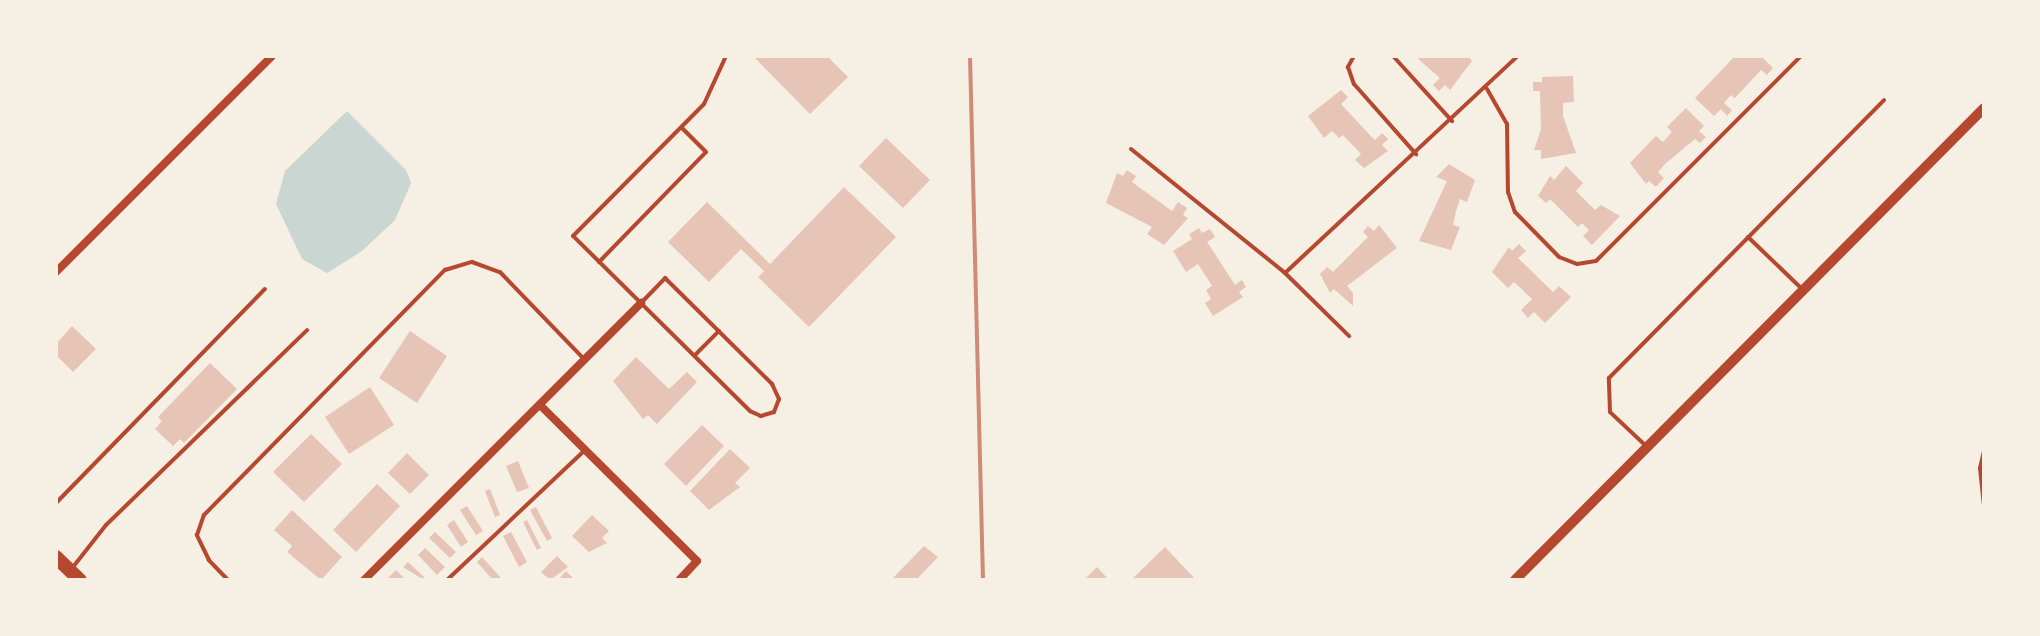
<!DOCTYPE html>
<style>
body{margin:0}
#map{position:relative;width:2040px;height:636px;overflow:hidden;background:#f6efe4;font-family:"Asap Condensed",sans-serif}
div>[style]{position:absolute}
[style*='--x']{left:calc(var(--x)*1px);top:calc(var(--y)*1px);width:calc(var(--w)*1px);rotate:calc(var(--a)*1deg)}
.water>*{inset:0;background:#c9d6d2}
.building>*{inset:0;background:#e6c5b7}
.service>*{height:4px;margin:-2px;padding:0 2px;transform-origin:2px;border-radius:2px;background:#b5482f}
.minor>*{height:8px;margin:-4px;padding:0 4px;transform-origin:4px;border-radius:4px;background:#b5482f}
.tertiary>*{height:10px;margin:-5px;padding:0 5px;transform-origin:5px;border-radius:5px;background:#b5482f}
.trunk>*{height:14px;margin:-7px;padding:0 7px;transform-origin:7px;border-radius:7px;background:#b5482f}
.rail>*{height:4px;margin:-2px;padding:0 2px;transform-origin:2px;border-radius:2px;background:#cf8b77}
span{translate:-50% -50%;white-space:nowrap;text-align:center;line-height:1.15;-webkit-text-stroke:6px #f6efe4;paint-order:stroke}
.frame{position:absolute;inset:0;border:58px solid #f6efe4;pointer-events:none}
</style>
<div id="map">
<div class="water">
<div style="clip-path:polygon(347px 111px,406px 170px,411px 183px,395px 220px,362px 251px,327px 273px,302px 259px,276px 204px,285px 171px)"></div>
</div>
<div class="building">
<div style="clip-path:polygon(753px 56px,827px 56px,848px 77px,810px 114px)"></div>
<div style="clip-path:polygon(1415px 56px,1468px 56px,1472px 61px,1450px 90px,1445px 85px,1439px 91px,1433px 85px,1440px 78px)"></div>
<div style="clip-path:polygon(1735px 56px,1761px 56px,1773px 68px,1767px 75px,1761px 70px,1735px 98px,1731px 95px,1724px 103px,1732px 110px,1727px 116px,1721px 109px,1714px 116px,1695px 98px)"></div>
<div style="clip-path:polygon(1573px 76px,1574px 102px,1563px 103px,1563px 116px,1576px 153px,1541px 159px,1541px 150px,1534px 150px,1541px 129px,1540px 91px,1533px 91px,1533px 82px,1542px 82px,1542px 77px)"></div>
<div style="clip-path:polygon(1341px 90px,1348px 97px,1341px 104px,1368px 133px,1375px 140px,1382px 133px,1388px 139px,1382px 145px,1388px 151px,1364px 168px,1355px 160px,1361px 154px,1343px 135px,1339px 138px,1332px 131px,1324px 138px,1308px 116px)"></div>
<div style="clip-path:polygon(1686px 108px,1704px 126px,1699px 131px,1706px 137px,1700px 143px,1695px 139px,1666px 163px,1658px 172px,1664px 178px,1656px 187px,1649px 181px,1646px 184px,1630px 163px,1656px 136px,1663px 142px,1672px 132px,1667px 127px)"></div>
<div style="clip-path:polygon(886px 138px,930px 180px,903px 208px,859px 166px)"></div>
<div style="clip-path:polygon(1449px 164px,1475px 180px,1467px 202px,1460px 199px,1456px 211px,1453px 225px,1460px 227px,1451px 250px,1419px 241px,1447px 181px,1436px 177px)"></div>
<div style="clip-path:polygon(1566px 166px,1583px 183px,1576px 191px,1595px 210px,1601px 205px,1620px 216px,1592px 245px,1583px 236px,1589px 230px,1582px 223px,1578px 227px,1550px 199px,1546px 203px,1538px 196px,1550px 176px,1554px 180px)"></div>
<div style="clip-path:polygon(1127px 170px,1136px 176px,1132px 182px,1172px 211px,1178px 202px,1187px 208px,1183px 215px,1188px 218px,1164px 245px,1147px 234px,1152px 227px,1106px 203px,1117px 173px,1123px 176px)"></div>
<div style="clip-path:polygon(844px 187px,896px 237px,809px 327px,758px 277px,764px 271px,741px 249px,709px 282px,668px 242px,707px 202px,770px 264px)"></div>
<div style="clip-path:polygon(1379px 225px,1397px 248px,1347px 286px,1353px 293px,1353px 306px,1334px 289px,1330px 293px,1320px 274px,1327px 267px,1333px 272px,1368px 237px,1363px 232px,1368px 226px,1374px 231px)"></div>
<div style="clip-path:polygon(1199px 228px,1202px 233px,1210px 229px,1215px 237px,1207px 242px,1215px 254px,1235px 285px,1242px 280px,1246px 287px,1239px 292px,1243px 297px,1213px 316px,1205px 303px,1211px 299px,1206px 290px,1212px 286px,1198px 264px,1186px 272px,1173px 251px,1192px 239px,1189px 234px)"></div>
<div style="clip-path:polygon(1519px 244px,1526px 251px,1518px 258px,1553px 292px,1559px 286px,1571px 297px,1545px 323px,1534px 312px,1528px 318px,1521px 310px,1532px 299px,1514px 282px,1508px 288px,1492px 272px,1509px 247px,1512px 251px)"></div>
<div style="clip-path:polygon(72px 326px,96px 349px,73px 372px,56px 355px,56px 344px)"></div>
<div style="clip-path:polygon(410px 331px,447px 356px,417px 403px,379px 378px)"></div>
<div style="clip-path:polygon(636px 357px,669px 389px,687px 372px,697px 382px,657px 424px,648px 415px,643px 419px,613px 381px)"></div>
<div style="clip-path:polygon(210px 363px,237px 389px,184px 443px,180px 439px,173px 446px,155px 429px,162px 421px,158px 417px)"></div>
<div style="clip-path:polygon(370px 387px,394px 425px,349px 454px,325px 417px)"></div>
<div style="clip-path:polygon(702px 425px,724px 446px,686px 486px,664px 464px)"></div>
<div style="clip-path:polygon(311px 434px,342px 464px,304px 502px,273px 472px)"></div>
<div style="clip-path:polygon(730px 449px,750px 468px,735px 483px,740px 487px,709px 510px,690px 491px)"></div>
<div style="clip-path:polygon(407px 453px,429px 475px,410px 494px,388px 473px)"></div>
<div style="clip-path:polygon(518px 461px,529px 488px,517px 492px,506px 466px)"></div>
<div style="clip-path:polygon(377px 484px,400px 506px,356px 552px,333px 530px)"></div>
<div style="clip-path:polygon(490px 489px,500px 515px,495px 517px,485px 491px)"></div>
<div style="clip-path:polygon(467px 506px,483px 531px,476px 535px,460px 510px)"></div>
<div style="clip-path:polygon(536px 507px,552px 538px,547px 541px,530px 510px)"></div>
<div style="clip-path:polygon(292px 510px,342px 557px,321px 580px,287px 552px,292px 546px,274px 530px)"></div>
<div style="clip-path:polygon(592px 515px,609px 531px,602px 538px,607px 543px,589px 552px,572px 536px)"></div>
<div style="clip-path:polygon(454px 520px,468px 542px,461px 547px,447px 525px)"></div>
<div style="clip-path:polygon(527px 520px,541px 548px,537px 550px,523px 522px)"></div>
<div style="clip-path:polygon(435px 532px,456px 552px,450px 558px,429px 538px)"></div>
<div style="clip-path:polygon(511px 532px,527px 562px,519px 567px,503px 536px)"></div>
<div style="clip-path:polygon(924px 546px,938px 557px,916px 580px,891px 580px)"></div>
<div style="clip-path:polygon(1165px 547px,1196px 580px,1131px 580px)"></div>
<div style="clip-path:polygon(425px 548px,445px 567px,437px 575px,418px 555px)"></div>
<div style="clip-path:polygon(557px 556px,568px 567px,550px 580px,541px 572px)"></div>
<div style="clip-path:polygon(482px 557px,503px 580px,493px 580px,477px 562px)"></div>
<div style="clip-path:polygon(408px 562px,425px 578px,424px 580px,403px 567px)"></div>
<div style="clip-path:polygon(1097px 567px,1109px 580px,1084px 580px)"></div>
<div style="clip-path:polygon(396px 570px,406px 580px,386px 580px)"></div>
<div style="clip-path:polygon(566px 571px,575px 580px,559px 579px)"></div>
</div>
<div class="service">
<div style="--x:1354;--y:56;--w:13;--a:119"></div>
<div style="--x:1348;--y:67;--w:18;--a:71"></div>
<div style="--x:1354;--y:84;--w:94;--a:48.5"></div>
<div style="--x:1393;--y:56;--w:88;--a:47.8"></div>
<div style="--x:1487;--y:89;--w:40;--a:60.3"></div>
<div style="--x:1507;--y:124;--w:68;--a:89.2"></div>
<div style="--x:1508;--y:192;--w:21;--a:71"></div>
<div style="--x:1515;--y:212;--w:63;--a:45.6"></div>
<div style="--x:1559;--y:257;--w:19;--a:21"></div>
<div style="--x:1577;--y:264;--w:19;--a:-9"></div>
<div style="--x:1596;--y:261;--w:290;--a:-45"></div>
<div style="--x:1131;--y:149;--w:198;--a:38.8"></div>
<div style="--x:1285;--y:273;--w:90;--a:44.5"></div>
<div style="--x:1748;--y:237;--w:74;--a:43.9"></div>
<div style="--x:599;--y:262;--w:153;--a:-45.8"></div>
<div style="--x:706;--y:152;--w:35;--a:-135"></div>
<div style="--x:1285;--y:273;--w:318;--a:-43"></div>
<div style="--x:641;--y:303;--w:35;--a:-46"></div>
<div style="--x:665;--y:278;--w:151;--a:44.7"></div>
<div style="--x:772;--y:384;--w:17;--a:65"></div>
<div style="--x:779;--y:399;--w:14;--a:111"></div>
<div style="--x:774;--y:412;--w:14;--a:163"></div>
<div style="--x:761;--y:416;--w:12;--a:-156"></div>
<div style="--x:750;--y:411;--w:249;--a:-135.3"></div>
<div style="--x:573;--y:236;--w:186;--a:-45.2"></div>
<div style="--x:704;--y:104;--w:53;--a:-65.4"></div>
<div style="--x:695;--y:355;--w:34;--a:-45"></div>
<div style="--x:1645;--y:445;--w:48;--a:-136.7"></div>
<div style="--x:1610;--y:412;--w:34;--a:-92"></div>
<div style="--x:1609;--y:378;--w:391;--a:-45.3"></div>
<div style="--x:1984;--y:451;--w:17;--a:103"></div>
<div style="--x:1980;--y:468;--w:37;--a:84"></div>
<div style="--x:56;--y:503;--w:299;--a:-45.7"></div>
<div style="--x:73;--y:567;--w:53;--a:-51.8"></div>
<div style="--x:106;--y:525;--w:280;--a:-44.1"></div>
<div style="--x:228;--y:580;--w:28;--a:-134"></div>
<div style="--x:209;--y:560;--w:28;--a:-116"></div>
<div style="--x:197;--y:535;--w:21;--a:-71"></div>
<div style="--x:204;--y:515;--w:344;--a:-45.5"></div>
<div style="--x:445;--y:270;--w:28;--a:-17"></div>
<div style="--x:472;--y:262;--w:30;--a:20"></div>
<div style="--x:500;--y:272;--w:120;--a:46"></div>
<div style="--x:447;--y:580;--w:190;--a:-43.3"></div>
</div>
<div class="minor">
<div style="--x:56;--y:272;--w:305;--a:-45"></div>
<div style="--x:540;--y:405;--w:221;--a:44.8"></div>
<div style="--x:697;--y:561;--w:26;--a:133"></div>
<div style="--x:364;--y:580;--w:392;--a:-45"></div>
</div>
<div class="tertiary">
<div style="--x:1515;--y:580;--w:665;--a:-45.18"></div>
</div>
<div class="trunk">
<div style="--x:56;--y:557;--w:33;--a:44"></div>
</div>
<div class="rail">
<div style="--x:970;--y:56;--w:524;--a:88.58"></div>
</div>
<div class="frame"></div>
</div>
